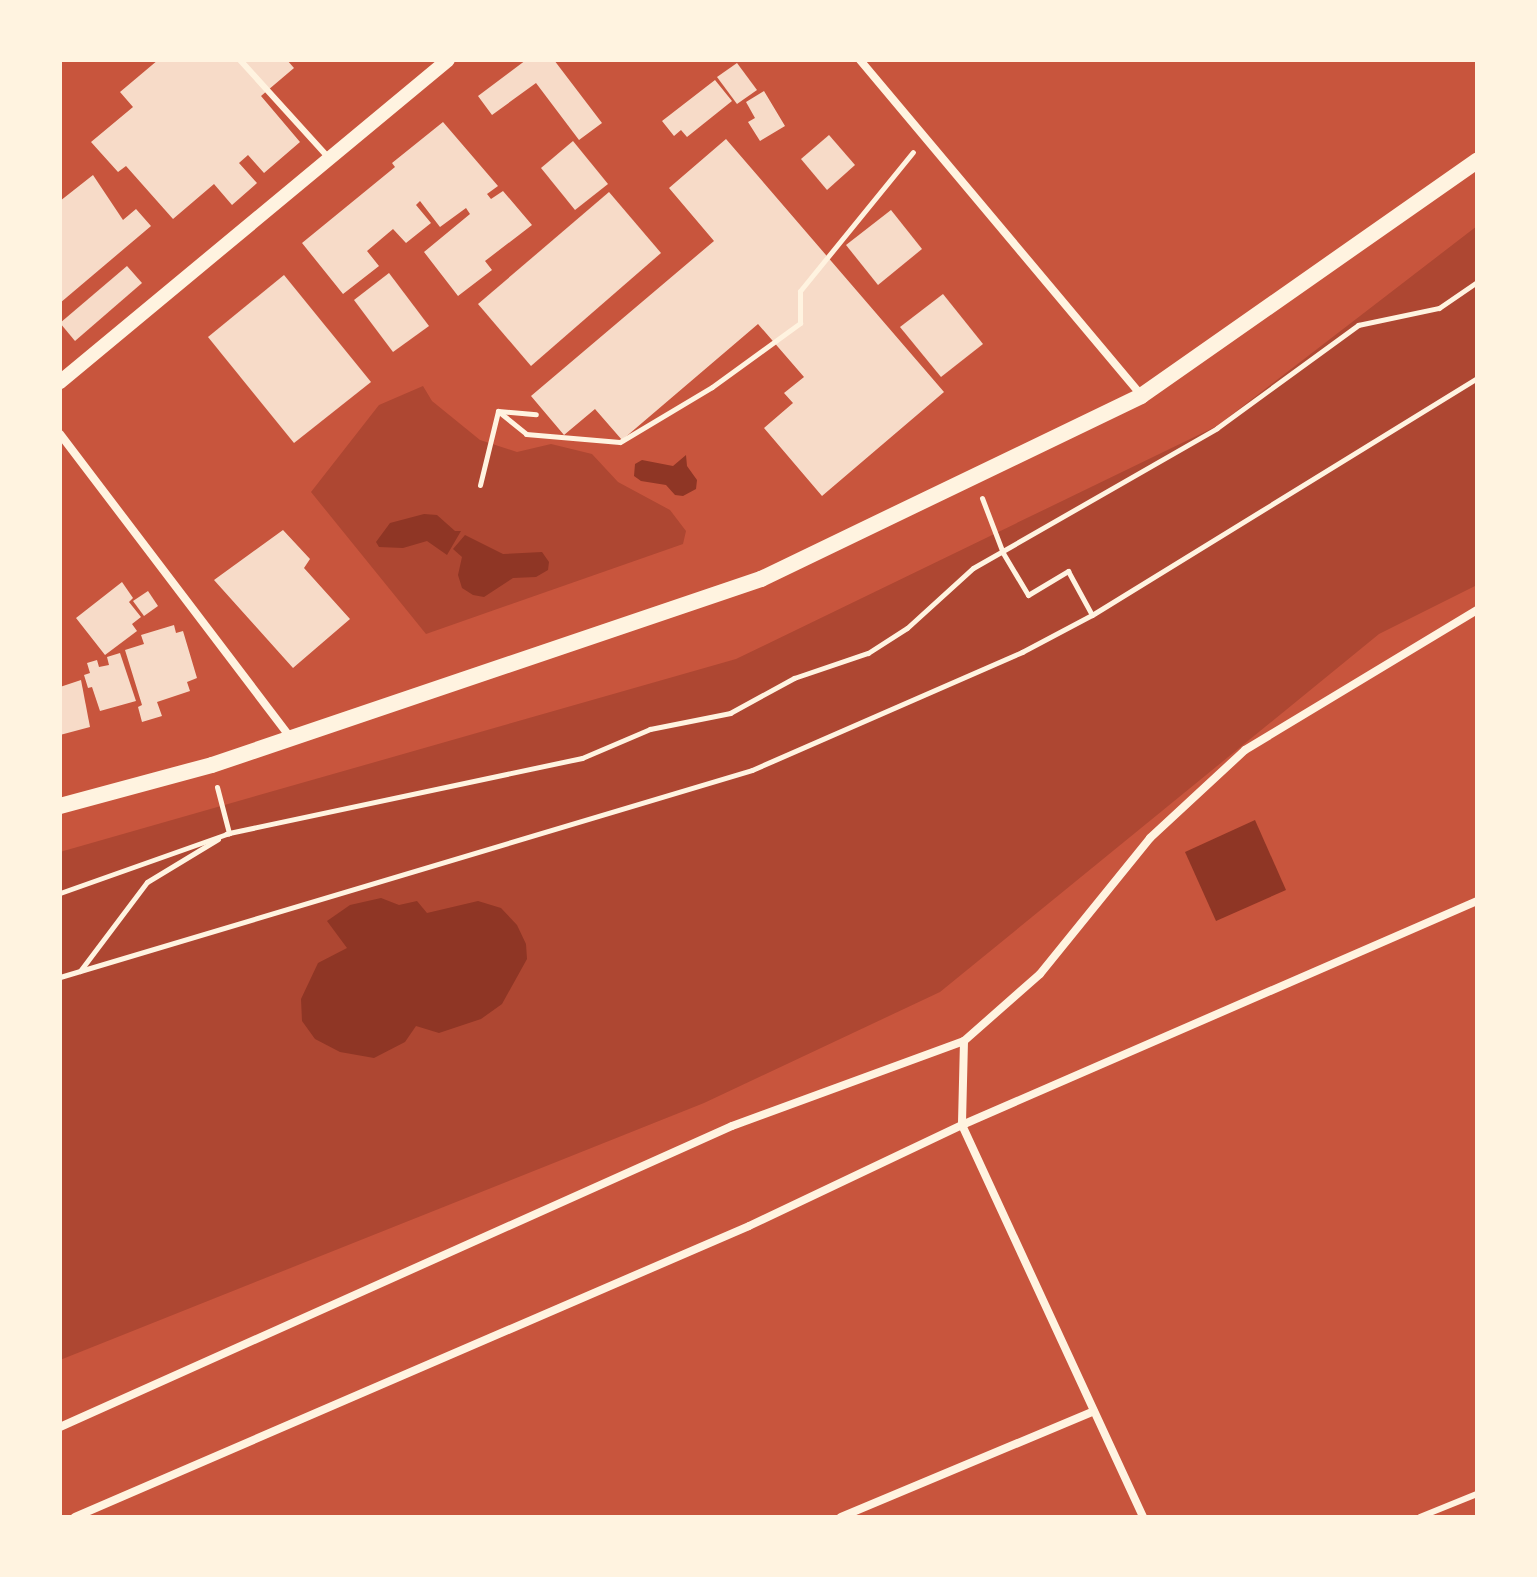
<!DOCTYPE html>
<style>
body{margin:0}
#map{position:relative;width:1537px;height:1577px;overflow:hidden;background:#c8553d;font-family:"Sofia Sans Condensed",sans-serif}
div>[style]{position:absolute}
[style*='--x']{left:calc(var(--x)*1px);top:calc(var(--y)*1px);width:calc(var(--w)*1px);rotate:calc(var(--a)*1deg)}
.green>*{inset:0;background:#ae4732}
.water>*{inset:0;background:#8f3625}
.building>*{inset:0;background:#f7dbc8}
.path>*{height:5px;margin:-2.5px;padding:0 2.5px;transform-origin:2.5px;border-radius:2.5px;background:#fff3e0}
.service>*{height:6px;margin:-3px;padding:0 3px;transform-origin:3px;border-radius:3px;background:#fff3e0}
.minor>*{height:8px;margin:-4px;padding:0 4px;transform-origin:4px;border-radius:4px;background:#fff3e0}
.tertiary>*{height:14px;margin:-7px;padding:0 7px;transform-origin:7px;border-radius:7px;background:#fff3e0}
.secondary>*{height:16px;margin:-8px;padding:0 8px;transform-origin:8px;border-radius:8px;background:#fff3e0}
span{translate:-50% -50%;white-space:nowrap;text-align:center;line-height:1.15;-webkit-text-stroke:6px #fff3e0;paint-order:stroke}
.frame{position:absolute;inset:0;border:62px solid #fff3e0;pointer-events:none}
</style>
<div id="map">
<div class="green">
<div style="clip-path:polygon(1477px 226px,1477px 585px,1379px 634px,940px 992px,704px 1103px,60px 1360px,60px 852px,736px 659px,1217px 426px)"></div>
<div style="clip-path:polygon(423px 386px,432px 401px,480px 440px,517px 452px,551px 444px,592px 454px,618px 482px,670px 510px,686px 531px,683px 544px,426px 634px,311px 492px,379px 405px)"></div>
</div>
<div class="water">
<div style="clip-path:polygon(686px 455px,687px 466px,697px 480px,696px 489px,683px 496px,675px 495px,666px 485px,641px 481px,634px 476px,635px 464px,642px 460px,673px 466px)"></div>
<div style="clip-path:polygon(424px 514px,437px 515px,455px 531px,461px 531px,447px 555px,427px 541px,403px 548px,379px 547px,376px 542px,390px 523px)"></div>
<div style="clip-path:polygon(465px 535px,503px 554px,542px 552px,549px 562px,548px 570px,536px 577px,513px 578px,484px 597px,473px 595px,462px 588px,458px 575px,462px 557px,453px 549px)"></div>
<div style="clip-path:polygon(1255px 820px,1286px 890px,1216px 921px,1185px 852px)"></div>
<div style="clip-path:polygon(381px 898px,399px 905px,417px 901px,427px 913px,478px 901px,501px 908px,517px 925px,526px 944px,527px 959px,502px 1004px,481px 1019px,439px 1033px,416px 1026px,405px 1042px,374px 1058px,340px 1052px,315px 1039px,302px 1021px,301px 999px,318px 963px,347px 948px,327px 921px,350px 905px)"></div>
</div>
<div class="building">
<div style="clip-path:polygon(158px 60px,287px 60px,294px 68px,261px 96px,300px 142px,264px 173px,248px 155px,239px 163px,257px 183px,232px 205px,214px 184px,173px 219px,126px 166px,118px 172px,91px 142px,133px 107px,120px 92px)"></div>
<div style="clip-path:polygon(526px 60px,554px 60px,602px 123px,579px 140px,536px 83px,492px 115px,478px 96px)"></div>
<div style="clip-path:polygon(737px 63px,757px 90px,737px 104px,717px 77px)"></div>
<div style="clip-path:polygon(715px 80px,732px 101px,687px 137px,681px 130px,674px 136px,662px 121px)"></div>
<div style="clip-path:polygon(764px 91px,785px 126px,760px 141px,748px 122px,755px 118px,746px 102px)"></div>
<div style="clip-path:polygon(443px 122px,498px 186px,487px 194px,491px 199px,503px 191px,532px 225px,485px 261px,492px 270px,458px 296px,424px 252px,470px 214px,466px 208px,440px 227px,420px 201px,416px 205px,431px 223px,406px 243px,393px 229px,367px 251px,379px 266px,343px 294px,302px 243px,395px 167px,392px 163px)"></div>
<div style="clip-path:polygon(829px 135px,855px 165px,827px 190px,801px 159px)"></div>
<div style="clip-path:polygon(726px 139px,944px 392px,822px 496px,764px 428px,793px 403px,784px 393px,804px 377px,758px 324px,622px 440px,595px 409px,564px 435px,531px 396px,714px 241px,669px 188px)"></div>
<div style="clip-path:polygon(573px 141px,608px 184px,575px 210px,541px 168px)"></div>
<div style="clip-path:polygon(93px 175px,123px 220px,136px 209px,151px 226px,60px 303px,60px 201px)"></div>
<div style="clip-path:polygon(609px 192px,661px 253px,531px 366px,478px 304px)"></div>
<div style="clip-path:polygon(891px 210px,922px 249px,878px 285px,846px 245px)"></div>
<div style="clip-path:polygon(127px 266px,142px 283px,75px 341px,60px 323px)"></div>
<div style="clip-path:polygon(389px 273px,429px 326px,393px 352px,354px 300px)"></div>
<div style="clip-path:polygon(284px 275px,371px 382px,294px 443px,208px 337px)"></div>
<div style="clip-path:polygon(943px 294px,983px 344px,941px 377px,900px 327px)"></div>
<div style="clip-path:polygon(283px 530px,310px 559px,304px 568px,350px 619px,293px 668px,214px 580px)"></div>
<div style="clip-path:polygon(122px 582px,133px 598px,129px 602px,141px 617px,132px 624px,137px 631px,105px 655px,76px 618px)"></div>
<div style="clip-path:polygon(148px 591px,158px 606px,144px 616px,133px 601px)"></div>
<div style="clip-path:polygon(174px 625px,176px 633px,183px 631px,197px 678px,187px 682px,190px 691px,157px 702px,162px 716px,142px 722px,138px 707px,142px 705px,125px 650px,144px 644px,141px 635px)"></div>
<div style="clip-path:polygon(120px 653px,136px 701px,100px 711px,92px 687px,88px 688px,84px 675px,90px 673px,87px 663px,97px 660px,99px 667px,109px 665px,107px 657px)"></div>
<div style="clip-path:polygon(81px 680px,90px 727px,60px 735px,60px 687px)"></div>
</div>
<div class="path">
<div style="--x:498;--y:411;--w:36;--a:39"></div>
<div style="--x:526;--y:434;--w:94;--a:4.9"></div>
<div style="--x:620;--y:442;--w:107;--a:-30.9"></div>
<div style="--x:712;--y:387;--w:109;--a:-36"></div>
<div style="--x:800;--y:323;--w:32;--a:-90"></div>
<div style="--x:800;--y:291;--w:179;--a:-50.9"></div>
<div style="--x:480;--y:485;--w:76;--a:-76.3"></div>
<div style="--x:498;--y:411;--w:38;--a:5"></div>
<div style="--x:982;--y:498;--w:59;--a:69.1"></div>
<div style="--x:1003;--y:553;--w:49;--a:59.2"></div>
<div style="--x:1028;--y:595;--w:47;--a:-31"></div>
<div style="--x:1068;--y:571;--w:50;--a:61.4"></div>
<div style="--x:217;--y:787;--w:48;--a:75.4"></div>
<div style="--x:229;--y:833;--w:3;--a:162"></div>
<div style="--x:60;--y:893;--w:179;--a:-19.5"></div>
<div style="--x:229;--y:833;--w:361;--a:-12"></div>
<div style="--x:582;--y:758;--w:74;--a:-23.1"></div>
<div style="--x:650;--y:729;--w:82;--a:-11.3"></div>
<div style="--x:730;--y:713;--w:73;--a:-28.7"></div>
<div style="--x:794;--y:678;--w:78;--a:-18.7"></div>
<div style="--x:868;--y:653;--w:46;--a:-32.7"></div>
<div style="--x:907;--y:628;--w:89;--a:-42.3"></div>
<div style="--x:973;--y:568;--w:281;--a:-29.8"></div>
<div style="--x:1217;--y:428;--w:175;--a:-36.1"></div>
<div style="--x:1358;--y:325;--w:83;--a:-11.9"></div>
<div style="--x:1439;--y:308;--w:46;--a:-34.4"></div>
<div style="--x:80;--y:971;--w:111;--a:-53"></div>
<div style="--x:147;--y:882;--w:83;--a:-31.2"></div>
<div style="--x:60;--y:977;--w:722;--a:-16.65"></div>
<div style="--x:752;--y:770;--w:295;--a:-23.6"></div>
<div style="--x:1022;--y:652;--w:79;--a:-27.9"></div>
<div style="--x:1092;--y:615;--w:452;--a:-31.6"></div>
</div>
<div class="service">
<div style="--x:240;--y:60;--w:132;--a:47.8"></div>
<div style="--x:1420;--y:1517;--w:61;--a:-22"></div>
</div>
<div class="minor">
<div style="--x:860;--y:60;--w:437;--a:50"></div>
<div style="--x:60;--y:434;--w:380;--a:52.8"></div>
<div style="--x:964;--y:1041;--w:84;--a:91.4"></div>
<div style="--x:962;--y:1125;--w:432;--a:65.2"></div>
<div style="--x:60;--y:1427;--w:736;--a:-24.13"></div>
<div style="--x:732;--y:1126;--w:247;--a:-20.1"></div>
<div style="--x:964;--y:1041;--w:101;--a:-41.4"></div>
<div style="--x:1040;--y:974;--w:175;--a:-51"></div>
<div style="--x:1150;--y:838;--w:129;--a:-42.8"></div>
<div style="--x:1245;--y:750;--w:271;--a:-31.1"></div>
<div style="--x:75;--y:1517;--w:734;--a:-23.35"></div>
<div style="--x:749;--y:1226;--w:236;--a:-25.4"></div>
<div style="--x:962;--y:1125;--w:562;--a:-23.51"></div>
<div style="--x:841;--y:1517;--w:274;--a:-22.7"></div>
</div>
<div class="tertiary">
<div style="--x:60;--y:382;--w:504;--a:-39.69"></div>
</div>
<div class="secondary">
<div style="--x:60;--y:806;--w:157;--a:-15.1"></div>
<div style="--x:212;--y:765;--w:580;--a:-18.72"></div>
<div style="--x:761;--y:579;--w:422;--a:-25.7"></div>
<div style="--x:1141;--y:396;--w:410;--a:-35"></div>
</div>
<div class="frame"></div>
</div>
